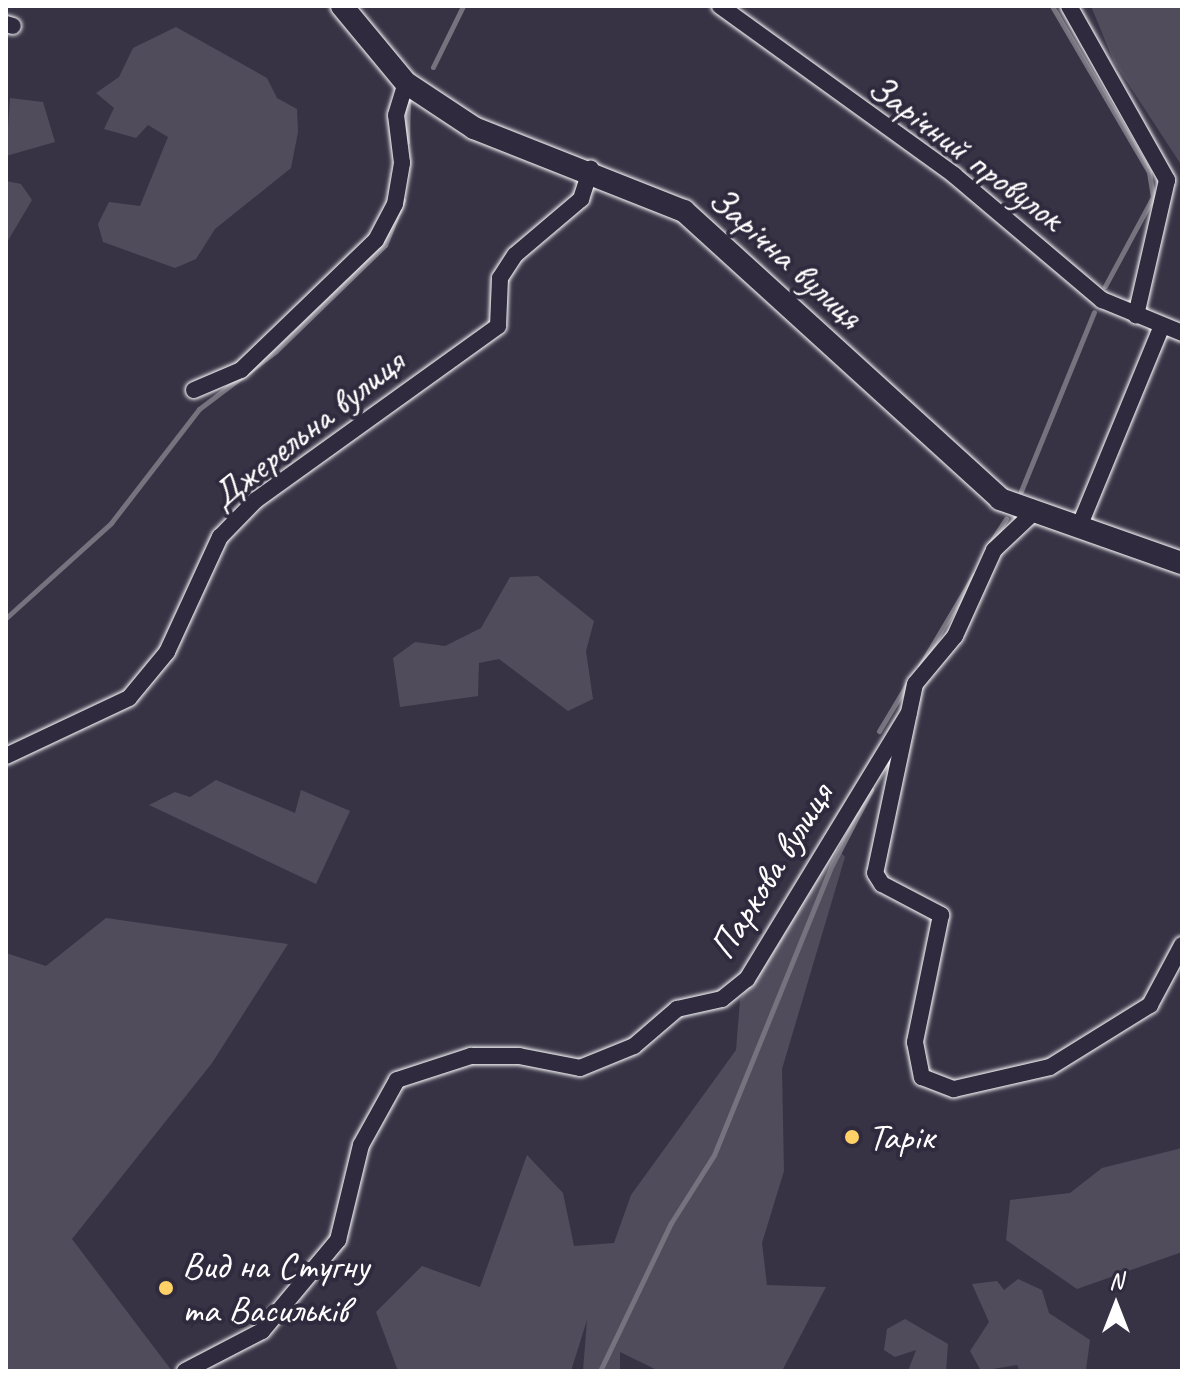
<!DOCTYPE html>
<meta charset="utf-8">
<style>
body{margin:0}
#map{position:relative;width:1188px;height:1377px;overflow:hidden;background:#373345;font-family:Caveat,sans-serif}
div>[style]{position:absolute}
[style*='--x']{left:calc(var(--x)*1px);top:calc(var(--y)*1px);width:calc(var(--w)*1px);rotate:calc(var(--a)*1deg)}
.green>*{inset:0;background:#514c5c}
.stream>*{height:5px;margin:-2.5px;padding:0 2.5px;transform-origin:2.5px;border-radius:2.5px;background:#76737f}
.roads{filter:drop-shadow(0 0 2px #fff) drop-shadow(0 0 2px #fff)}
.street>*{height:16px;margin:-8px;padding:0 8px;transform-origin:8px;border-radius:8px;background:#2f2a3d}
.secondary>*{height:22px;margin:-11px;padding:0 11px;transform-origin:11px;border-radius:11px;background:#2f2a3d}
.dots>*{width:22px;height:22px;translate:-50% -50%;box-sizing:border-box;border:4px solid #2f2a3d;border-radius:50%}
span{translate:-50% -50%;white-space:nowrap;text-align:center;line-height:1.15;-webkit-text-stroke:8px #2f2a3d;paint-order:stroke}
.street-label{font-size:38px;color:#fff}
.poi-label{font-size:38px;color:#fff}
.left{translate:0 -50%;text-align:left}
.frame{position:absolute;inset:0;border:8px solid #fff;pointer-events:none}
.north{position:absolute;left:1076px;top:1265px;width:80px;height:80px;-webkit-text-stroke:6px #2f2a3d;paint-order:stroke;rotate:0deg;font-size:22px;font-weight:700;line-height:32px;text-align:center;color:#fff}
.north::after{content:'';display:block;margin:auto;width:28px;height:36px;background:#fff;clip-path:polygon(50% 0,100% 100%,50% 72%,0 100%)}
</style>
<div id="map">
<div class="green">
<div style="clip-path:polygon(1091px 6px,1182px 6px,1182px 166px,1114px 62px)"></div>
<div style="clip-path:polygon(176px 27px,267px 78px,277px 98px,297px 109px,298px 132px,291px 168px,215px 229px,196px 259px,175px 268px,103px 242px,98px 224px,109px 202px,140px 206px,168px 137px,148px 125px,136px 138px,104px 129px,114px 108px,96px 93px,119px 77px,133px 48px)"></div>
<div style="clip-path:polygon(10px 98px,43px 102px,55px 142px,6px 156px)"></div>
<div style="clip-path:polygon(6px 181px,21px 184px,32px 200px,6px 244px)"></div>
<div style="clip-path:polygon(538px 576px,594px 621px,586px 651px,593px 699px,568px 711px,499px 659px,479px 663px,478px 696px,400px 707px,393px 658px,415px 642px,445px 646px,481px 628px,510px 577px)"></div>
<div style="clip-path:polygon(216px 780px,295px 813px,301px 790px,350px 811px,316px 884px,149px 805px,175px 792px,190px 797px)"></div>
<div style="clip-path:polygon(833px 844px,845px 857px,782px 1069px,784px 1171px,762px 1243px,767px 1285px,826px 1287px,782px 1371px,659px 1371px,620px 1352px,620px 1371px,583px 1371px,587px 1320px,571px 1371px,398px 1371px,376px 1312px,422px 1266px,480px 1287px,527px 1155px,563px 1193px,574px 1246px,614px 1243px,631px 1195px,736px 1050px,740px 1000px)"></div>
<div style="clip-path:polygon(106px 918px,288px 944px,212px 1063px,72px 1239px,172px 1371px,6px 1371px,6px 953px,46px 966px)"></div>
<div style="clip-path:polygon(1182px 1148px,1182px 1252px,1077px 1289px,1006px 1240px,1010px 1200px,1070px 1193px,1102px 1168px)"></div>
<div style="clip-path:polygon(1018px 1279px,1042px 1290px,1049px 1313px,1090px 1340px,1086px 1370px,1020px 1371px,1017px 1365px,981px 1371px,970px 1351px,989px 1322px,972px 1284px,997px 1281px,1004px 1290px)"></div>
<div style="clip-path:polygon(905px 1319px,948px 1344px,946px 1371px,908px 1371px,916px 1350px,895px 1357px,884px 1350px,887px 1329px)"></div>
</div>
<div class="stream">
<div style="--x:1052;--y:6;--w:192;--a:59.7"></div>
<div style="--x:1149;--y:172;--w:25;--a:81"></div>
<div style="--x:1153;--y:197;--w:101;--a:118.3"></div>
<div style="--x:433;--y:67;--w:68;--a:-63.8"></div>
<div style="--x:407;--y:142;--w:41;--a:-88.6"></div>
<div style="--x:1021;--y:491;--w:193;--a:-67.8"></div>
<div style="--x:987;--y:548;--w:35;--a:-57"></div>
<div style="--x:6;--y:618;--w:142;--a:-42.1"></div>
<div style="--x:111;--y:523;--w:144;--a:-52.3"></div>
<div style="--x:199;--y:409;--w:96;--a:-37"></div>
<div style="--x:276;--y:351;--w:152;--a:-44.2"></div>
<div style="--x:385;--y:245;--w:48;--a:-68.2"></div>
<div style="--x:920;--y:666;--w:106;--a:-59.3"></div>
<div style="--x:879;--y:731;--w:58;--a:-59"></div>
<div style="--x:600;--y:1371;--w:164;--a:-64.4"></div>
<div style="--x:671;--y:1223;--w:80;--a:-57.7"></div>
<div style="--x:714;--y:1155;--w:313;--a:-67.9"></div>
<div style="--x:832;--y:865;--w:85;--a:-62.5"></div>
</div>
<div class="roads">
<div class="street">
<div style="--x:720;--y:6;--w:289;--a:35.8"></div>
<div style="--x:954;--y:175;--w:194;--a:40.2"></div>
<div style="--x:1102;--y:300;--w:87;--a:22.4"></div>
<div style="--x:1069;--y:6;--w:200;--a:60.6"></div>
<div style="--x:1167;--y:180;--w:139;--a:102.9"></div>
<div style="--x:6;--y:24;--w:7;--a:16"></div>
<div style="--x:194;--y:390;--w:51;--a:-23.1"></div>
<div style="--x:241;--y:370;--w:187;--a:-43.9"></div>
<div style="--x:376;--y:240;--w:41;--a:-62.2"></div>
<div style="--x:395;--y:204;--w:42;--a:-80.3"></div>
<div style="--x:402;--y:163;--w:48;--a:-97.1"></div>
<div style="--x:396;--y:115;--w:34;--a:-73"></div>
<div style="--x:1031;--y:515;--w:51;--a:136.6"></div>
<div style="--x:994;--y:550;--w:94;--a:114.4"></div>
<div style="--x:955;--y:636;--w:62;--a:129.8"></div>
<div style="--x:915;--y:684;--w:193;--a:101.9"></div>
<div style="--x:875;--y:873;--w:13;--a:58"></div>
<div style="--x:882;--y:884;--w:67;--a:27.7"></div>
<div style="--x:941;--y:915;--w:130;--a:101.6"></div>
<div style="--x:915;--y:1042;--w:36;--a:79"></div>
<div style="--x:922;--y:1077;--w:34;--a:21"></div>
<div style="--x:954;--y:1089;--w:98;--a:-12.9"></div>
<div style="--x:1050;--y:1067;--w:118;--a:-31.8"></div>
<div style="--x:1150;--y:1005;--w:68;--a:-61.9"></div>
<div style="--x:1079;--y:527;--w:217;--a:-67.6"></div>
<div style="--x:6;--y:756;--w:136;--a:-25.2"></div>
<div style="--x:129;--y:698;--w:60;--a:-50.4"></div>
<div style="--x:167;--y:652;--w:127;--a:-65.3"></div>
<div style="--x:220;--y:537;--w:52;--a:-45.8"></div>
<div style="--x:256;--y:500;--w:298;--a:-35.7"></div>
<div style="--x:498;--y:326;--w:48;--a:-87.6"></div>
<div style="--x:500;--y:278;--w:27;--a:-57"></div>
<div style="--x:515;--y:255;--w:87;--a:-40.3"></div>
<div style="--x:581;--y:199;--w:32;--a:-72"></div>
<div style="--x:185;--y:1371;--w:87;--a:-27.5"></div>
<div style="--x:262;--y:1331;--w:119;--a:-50.1"></div>
<div style="--x:338;--y:1240;--w:98;--a:-76.4"></div>
<div style="--x:361;--y:1145;--w:74;--a:-61"></div>
<div style="--x:397;--y:1080;--w:78;--a:-18"></div>
<div style="--x:471;--y:1056;--w:48;--a:0"></div>
<div style="--x:519;--y:1056;--w:62;--a:11.1"></div>
<div style="--x:580;--y:1068;--w:58;--a:-22.2"></div>
<div style="--x:634;--y:1046;--w:57;--a:-40.7"></div>
<div style="--x:677;--y:1009;--w:46;--a:-12.5"></div>
<div style="--x:722;--y:999;--w:32;--a:-39"></div>
<div style="--x:747;--y:979;--w:311;--a:-58.7"></div>
</div>
<div class="secondary">
<div style="--x:342;--y:6;--w:100;--a:50.3"></div>
<div style="--x:406;--y:83;--w:82;--a:33.5"></div>
<div style="--x:474;--y:128;--w:226;--a:21.6"></div>
<div style="--x:684;--y:211;--w:428;--a:42.3"></div>
<div style="--x:1000;--y:499;--w:193;--a:19.4"></div>
</div>
</div>
<div class="dots">
<div style="left:852px;top:1137px;background:#ffd166"></div>
<div style="left:166px;top:1288px;background:#ffd166"></div>
</div>
<div class="street-label">
<span style="left:966px;top:152px;rotate:37deg">Зарічний провулок</span>
<span style="left:786px;top:257px;rotate:42deg">Зарічна вулиця</span>
<span style="left:307px;top:429px;rotate:-38deg">Джерельна вулиця</span>
<span style="left:771px;top:871px;rotate:-58deg">Паркова вулиця</span>
</div>
<div class="poi-label">
<span class="left" style="left:868px;top:1137px">Тарік</span>
<span class="left" style="left:182px;top:1288px">Вид на Стугну<br>та Васильків</span>
</div>
<div class="frame"></div>
<div class="north">N</div>
</div>
